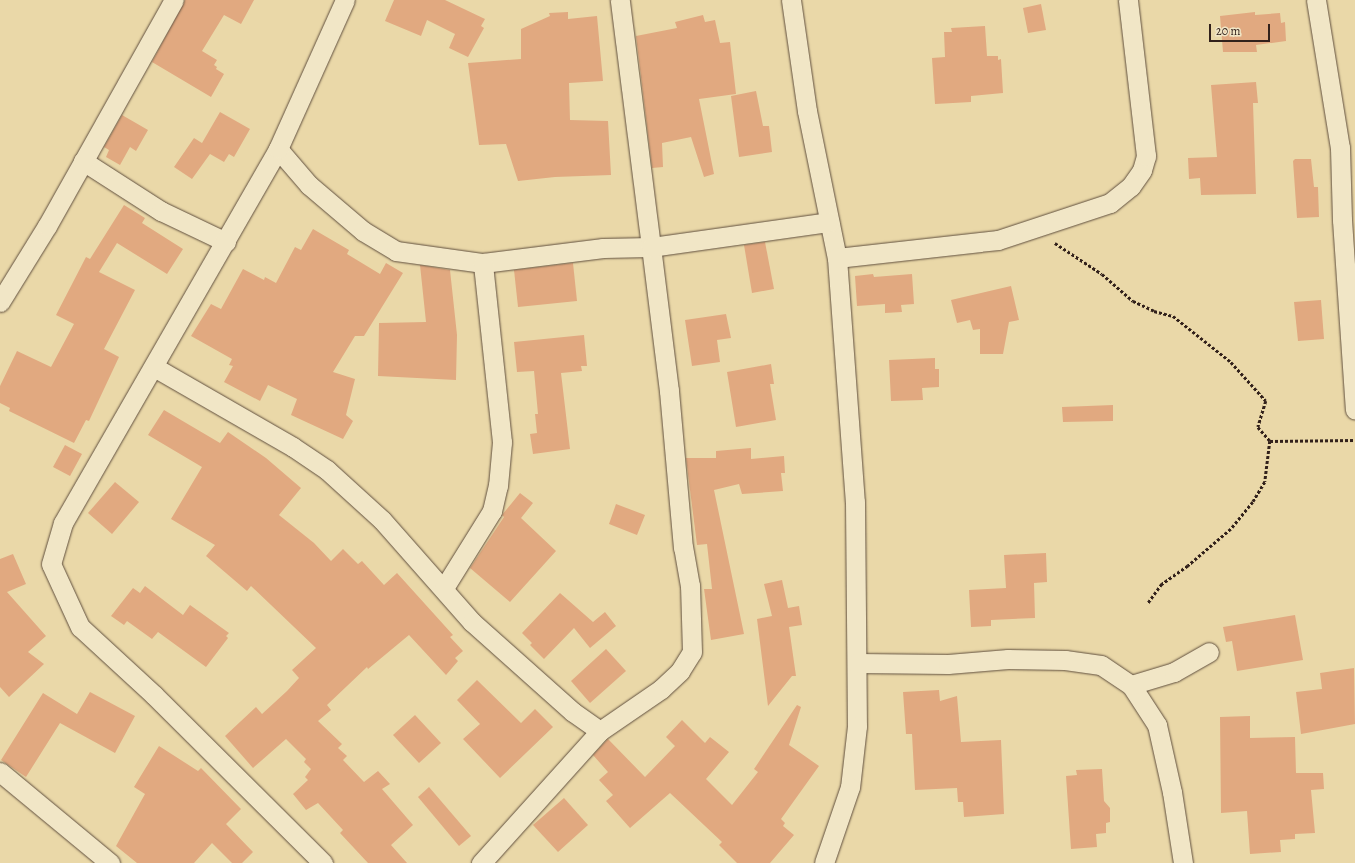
<!DOCTYPE html>
<style>
body{margin:0}
#map{position:relative;width:1355px;height:863px;overflow:hidden;background:#ead8a8;font-family:Alegreya,serif}
div>[style]{position:absolute}
[style*='--x']{left:calc(var(--x)*1px);top:calc(var(--y)*1px);width:calc(var(--w)*1px);rotate:calc(var(--a)*1deg)}
.building>*{inset:0;background:#e1a980}
.path>*{height:2.5px;margin-top:-1.25px;transform-origin:0;background:repeating-linear-gradient(90deg,#32211b 0 3px,transparent 0 5px)}
.roads{filter:drop-shadow(0 0 1px #604f3e) drop-shadow(0 0 1px #604f3e)}
.minor>*{height:19px;margin:-9.5px;padding:0 9.5px;transform-origin:9.5px;border-radius:9.5px;background:#f1e6c6}
span{translate:-50% -50%;white-space:nowrap;text-align:center;line-height:1.15;-webkit-text-stroke:3.5px #f1e6c6;paint-order:stroke}
.scale{position:absolute;left:1209px;top:24px;width:61px;height:18px;box-sizing:border-box;border:2px solid #32211b;border-top:0;padding-left:5px;font-size:12px;line-height:14px;white-space:nowrap;color:#32211b;-webkit-text-stroke:3px #f1e6c6;paint-order:stroke}
</style>
<div id="map">
<div class="building">
<div style="clip-path:polygon(185px 0,254px 0,241px 24px,224px 15px,202px 51px,217px 60px,214px 65px,217px 67px,216px 69px,224px 74px,211px 97px,152px 62px)"></div>
<div style="clip-path:polygon(394px 0,445px 0,485px 19px,481px 26px,484px 28px,468px 57px,449px 48px,455px 34px,427px 20px,421px 36px,385px 21px)"></div>
<div style="clip-path:polygon(1041px 4px,1046px 30px,1028px 33px,1023px 8px)"></div>
<div style="clip-path:polygon(568px 12px,568px 19px,597px 16px,603px 81px,569px 83px,570px 120px,608px 121px,611px 175px,555px 177px,518px 181px,506px 144px,479px 145px,468px 63px,521px 59px,521px 29px,550px 16px,549px 13px)"></div>
<div style="clip-path:polygon(1255px 12px,1255px 15px,1280px 13px,1281px 23px,1285px 22px,1286px 41px,1256px 45px,1257px 52px,1223px 52px,1220px 16px)"></div>
<div style="clip-path:polygon(703px 15px,705px 22px,715px 20px,720px 43px,730px 42px,736px 94px,699px 99px,714px 174px,704px 177px,691px 137px,662px 143px,663px 167px,652px 168px,636px 36px,677px 28px,675px 22px)"></div>
<div style="clip-path:polygon(985px 26px,987px 56px,998px 56px,998px 60px,1001px 59px,1003px 93px,971px 96px,971px 102px,935px 104px,932px 58px,945px 57px,944px 32px,952px 32px,951px 28px)"></div>
<div style="clip-path:polygon(1256px 82px,1258px 103px,1253px 103px,1256px 194px,1201px 195px,1200px 178px,1189px 179px,1188px 158px,1217px 157px,1211px 85px)"></div>
<div style="clip-path:polygon(756px 91px,763px 126px,769px 126px,772px 152px,739px 157px,731px 96px)"></div>
<div style="clip-path:polygon(220px 112px,250px 129px,234px 157px,229px 154px,224px 162px,210px 154px,192px 179px,174px 167px,194px 138px,202px 143px)"></div>
<div style="clip-path:polygon(122px 115px,148px 130px,136px 151px,130px 147px,120px 165px,106px 157px,109px 150px,104px 147px)"></div>
<div style="clip-path:polygon(1295px 159px,1311px 159px,1314px 187px,1318px 187px,1319px 217px,1297px 218px,1293px 161px)"></div>
<div style="clip-path:polygon(124px 205px,145px 218px,142px 223px,183px 249px,167px 274px,117px 243px,99px 272px,135px 290px,104px 349px,119px 357px,89px 421px,86px 420px,74px 443px,9px 411px,10px 408px,0 403px,0 386px,17px 351px,51px 367px,74px 324px,56px 315px,86px 257px,90px 259px)"></div>
<div style="clip-path:polygon(313px 229px,349px 250px,347px 254px,380px 274px,386px 263px,403px 273px,364px 336px,355px 336px,333px 372px,355px 379px,346px 415px,353px 421px,343px 439px,291px 415px,297px 399px,268px 385px,260px 401px,224px 382px,233px 366px,229px 365px,232px 359px,191px 336px,211px 304px,221px 309px,243px 269px,264px 280px,265px 277px,276px 283px,295px 247px,301px 250px)"></div>
<div style="clip-path:polygon(765px 242px,774px 289px,752px 293px,744px 245px)"></div>
<div style="clip-path:polygon(573px 263px,577px 301px,518px 307px,514px 270px)"></div>
<div style="clip-path:polygon(420px 265px,450px 270px,457px 335px,456px 380px,378px 376px,379px 323px,426px 322px)"></div>
<div style="clip-path:polygon(873px 274px,874px 277px,912px 274px,914px 304px,901px 305px,902px 312px,885px 313px,885px 304px,857px 306px,855px 276px)"></div>
<div style="clip-path:polygon(1011px 286px,1019px 320px,1009px 322px,1003px 354px,980px 354px,980px 329px,973px 330px,970px 320px,957px 323px,951px 300px)"></div>
<div style="clip-path:polygon(1321px 300px,1324px 339px,1298px 341px,1294px 302px)"></div>
<div style="clip-path:polygon(726px 314px,731px 338px,717px 340px,720px 362px,692px 366px,685px 320px)"></div>
<div style="clip-path:polygon(584px 335px,587px 366px,581px 366px,582px 371px,561px 373px,570px 449px,533px 454px,530px 434px,537px 433px,535px 414px,538px 414px,534px 371px,517px 372px,514px 342px)"></div>
<div style="clip-path:polygon(935px 358px,935px 369px,939px 369px,939px 387px,922px 388px,923px 400px,891px 401px,889px 360px)"></div>
<div style="clip-path:polygon(771px 364px,774px 384px,770px 384px,776px 420px,736px 427px,727px 372px)"></div>
<div style="clip-path:polygon(1113px 405px,1113px 421px,1063px 422px,1062px 407px)"></div>
<div style="clip-path:polygon(164px 410px,220px 443px,228px 432px,266px 458px,301px 488px,279px 515px,314px 543px,331px 561px,343px 549px,358px 564px,362px 561px,384px 585px,397px 573px,453px 635px,450px 637px,463px 651px,455px 658px,458px 661px,446px 675px,409px 635px,368px 669px,367px 667px,327px 705px,331px 710px,318px 721px,342px 744px,338px 748px,347px 756px,343px 760px,364px 782px,378px 771px,390px 784px,382px 789px,413px 825px,391px 845px,407px 863px,368px 863px,340px 833px,343px 830px,318px 803px,306px 810px,293px 794px,308px 780px,305px 777px,311px 769px,304px 762px,306px 759px,286px 739px,253px 768px,225px 736px,256px 707px,262px 714px,287px 691px,299px 678px,292px 670px,316px 648px,251px 586px,247px 591px,206px 556px,215px 545px,171px 519px,202px 467px,148px 435px)"></div>
<div style="clip-path:polygon(65px 445px,82px 454px,70px 476px,53px 467px)"></div>
<div style="clip-path:polygon(751px 448px,751px 459px,784px 456px,785px 473px,781px 473px,783px 491px,742px 494px,739px 484px,714px 490px,744px 634px,711px 640px,704px 589px,712px 589px,707px 544px,697px 545px,686px 458px,716px 458px,716px 451px)"></div>
<div style="clip-path:polygon(115px 482px,139px 502px,112px 534px,88px 513px)"></div>
<div style="clip-path:polygon(520px 493px,533px 503px,521px 518px,556px 551px,510px 602px,470px 568px,504px 517px,502px 515px)"></div>
<div style="clip-path:polygon(616px 504px,645px 515px,637px 535px,609px 524px)"></div>
<div style="clip-path:polygon(1046px 553px,1047px 582px,1034px 583px,1035px 618px,991px 620px,991px 626px,971px 627px,969px 590px,1006px 588px,1004px 555px)"></div>
<div style="clip-path:polygon(13px 554px,26px 584px,7px 592px,46px 636px,28px 652px,44px 664px,9px 697px,0 687px,0 559px)"></div>
<div style="clip-path:polygon(782px 580px,788px 608px,799px 606px,802px 625px,789px 627px,796px 676px,792px 676px,768px 706px,757px 619px,772px 616px,764px 584px)"></div>
<div style="clip-path:polygon(145px 586px,183px 615px,190px 605px,229px 633px,226px 636px,228px 638px,206px 667px,158px 632px,152px 639px,127px 621px,124px 625px,111px 616px,133px 588px,140px 593px)"></div>
<div style="clip-path:polygon(560px 593px,593px 622px,605px 612px,616px 626px,590px 648px,574px 628px,544px 659px,530px 645px,532px 643px,522px 633px)"></div>
<div style="clip-path:polygon(1295px 615px,1303px 660px,1237px 671px,1232px 641px,1226px 642px,1223px 627px)"></div>
<div style="clip-path:polygon(606px 649px,626px 671px,590px 703px,571px 681px)"></div>
<div style="clip-path:polygon(1354px 668px,1355px 724px,1301px 734px,1296px 692px,1322px 689px,1320px 673px)"></div>
<div style="clip-path:polygon(477px 680px,521px 723px,535px 709px,553px 727px,500px 778px,463px 739px,480px 724px,457px 700px)"></div>
<div style="clip-path:polygon(939px 690px,940px 701px,957px 696px,961px 742px,1001px 740px,1004px 814px,964px 817px,963px 802px,958px 802px,957px 788px,915px 790px,912px 734px,906px 734px,903px 692px)"></div>
<div style="clip-path:polygon(90px 692px,135px 716px,115px 753px,60px 723px,26px 777px,1px 760px,43px 693px,77px 714px)"></div>
<div style="clip-path:polygon(797px 705px,801px 707px,789px 745px,819px 766px,781px 819px,785px 823px,783px 826px,794px 835px,770px 863px,737px 863px,719px 845px,722px 842px,670px 793px,630px 828px,606px 801px,613px 795px,599px 780px,608px 772px,593px 755px,606px 741px,608px 739px,645px 777px,675px 746px,666px 737px,682px 720px,705px 743px,710px 737px,729px 752px,706px 779px,732px 805px,758px 772px,754px 769px)"></div>
<div style="clip-path:polygon(415px 715px,441px 743px,419px 763px,393px 735px)"></div>
<div style="clip-path:polygon(1250px 716px,1250px 738px,1295px 737px,1296px 773px,1323px 773px,1324px 789px,1311px 790px,1315px 833px,1295px 834px,1295px 839px,1280px 840px,1281px 852px,1250px 854px,1247px 811px,1221px 813px,1220px 717px)"></div>
<div style="clip-path:polygon(159px 746px,198px 771px,201px 768px,241px 809px,226px 824px,253px 852px,242px 863px,232px 863px,212px 843px,194px 863px,137px 863px,116px 846px,145px 794px,134px 787px)"></div>
<div style="clip-path:polygon(1102px 769px,1104px 801px,1110px 808px,1110px 822px,1106px 823px,1106px 833px,1096px 834px,1097px 847px,1071px 849px,1066px 776px,1077px 775px,1076px 770px)"></div>
<div style="clip-path:polygon(429px 787px,471px 836px,459px 846px,418px 797px)"></div>
<div style="clip-path:polygon(564px 798px,588px 825px,558px 852px,533px 825px)"></div>
</div>
<div class="path">
<div style="--x:1055;--y:243;--w:56;--a:33.4"></div>
<div style="--x:1102;--y:274;--w:41;--a:41.1"></div>
<div style="--x:1133;--y:301;--w:23;--a:25"></div>
<div style="--x:1154;--y:311;--w:20;--a:15"></div>
<div style="--x:1173;--y:316;--w:74;--a:38.4"></div>
<div style="--x:1231;--y:362;--w:52;--a:48.1"></div>
<div style="--x:1266;--y:401;--w:27;--a:107"></div>
<div style="--x:1258;--y:427;--w:18;--a:49"></div>
<div style="--x:1270;--y:441;--w:41;--a:97"></div>
<div style="--x:1265;--y:482;--w:23;--a:121"></div>
<div style="--x:1253;--y:502;--w:35;--a:129"></div>
<div style="--x:1231;--y:529;--w:57;--a:139.3"></div>
<div style="--x:1188;--y:566;--w:32;--a:145"></div>
<div style="--x:1162;--y:584;--w:24;--a:126"></div>
<div style="--x:1270;--y:441;--w:85;--a:-0.7"></div>
</div>
<div class="roads">
<div class="minor">
<div style="--x:791;--y:0;--w:112;--a:81.8"></div>
<div style="--x:807;--y:111;--w:150;--a:78.5"></div>
<div style="--x:837;--y:258;--w:245;--a:85.8"></div>
<div style="--x:855;--y:502;--w:224;--a:89.5"></div>
<div style="--x:857;--y:726;--w:61;--a:96.5"></div>
<div style="--x:850;--y:787;--w:80;--a:108.9"></div>
<div style="--x:1316;--y:0;--w:150;--a:80.8"></div>
<div style="--x:1340;--y:148;--w:72;--a:88.4"></div>
<div style="--x:1342;--y:220;--w:190;--a:86.1"></div>
<div style="--x:278;--y:149;--w:48;--a:49.3"></div>
<div style="--x:309;--y:185;--w:71;--a:40.4"></div>
<div style="--x:363;--y:231;--w:39;--a:31"></div>
<div style="--x:396;--y:251;--w:88;--a:7.9"></div>
<div style="--x:483;--y:263;--w:121;--a:-7.1"></div>
<div style="--x:603;--y:248;--w:48;--a:-1.2"></div>
<div style="--x:651;--y:247;--w:249;--a:-97.2"></div>
<div style="--x:83;--y:161;--w:93;--a:32.7"></div>
<div style="--x:161;--y:211;--w:72;--a:25.5"></div>
<div style="--x:837;--y:258;--w:162;--a:-6.4"></div>
<div style="--x:998;--y:240;--w:118;--a:-18.3"></div>
<div style="--x:1110;--y:203;--w:27;--a:-39"></div>
<div style="--x:1131;--y:186;--w:19;--a:-55"></div>
<div style="--x:1142;--y:170;--w:15;--a:-74"></div>
<div style="--x:1146;--y:156;--w:157;--a:-96.6"></div>
<div style="--x:0;--y:302;--w:89;--a:-58.3"></div>
<div style="--x:47;--y:226;--w:259;--a:-60.7"></div>
<div style="--x:154;--y:367;--w:160;--a:29.9"></div>
<div style="--x:293;--y:447;--w:41;--a:34.1"></div>
<div style="--x:327;--y:470;--w:74;--a:42.3"></div>
<div style="--x:382;--y:520;--w:136;--a:48.6"></div>
<div style="--x:472;--y:622;--w:135;--a:41.7"></div>
<div style="--x:573;--y:712;--w:33;--a:35"></div>
<div style="--x:600;--y:731;--w:178;--a:132"></div>
<div style="--x:444;--y:588;--w:91;--a:-58.1"></div>
<div style="--x:492;--y:511;--w:26;--a:-77"></div>
<div style="--x:498;--y:486;--w:44;--a:-84.8"></div>
<div style="--x:502;--y:442;--w:180;--a:-96.1"></div>
<div style="--x:857;--y:663;--w:91;--a:0.6"></div>
<div style="--x:948;--y:664;--w:60;--a:-4.8"></div>
<div style="--x:1008;--y:659;--w:57;--a:1"></div>
<div style="--x:1065;--y:660;--w:36;--a:8"></div>
<div style="--x:1101;--y:665;--w:36;--a:34"></div>
<div style="--x:1131;--y:685;--w:48;--a:57"></div>
<div style="--x:1157;--y:725;--w:69;--a:77.4"></div>
<div style="--x:1172;--y:792;--w:72;--a:81.2"></div>
<div style="--x:1131;--y:685;--w:45;--a:-16.8"></div>
<div style="--x:1174;--y:672;--w:40;--a:-29.7"></div>
<div style="--x:600;--y:731;--w:74;--a:-34.5"></div>
<div style="--x:661;--y:689;--w:26;--a:-43"></div>
<div style="--x:680;--y:671;--w:22;--a:-58"></div>
<div style="--x:692;--y:652;--w:66;--a:-91.7"></div>
<div style="--x:690;--y:586;--w:39;--a:-100"></div>
<div style="--x:683;--y:548;--w:158;--a:-95.1"></div>
<div style="--x:669;--y:391;--w:145;--a:-97.1"></div>
<div style="--x:651;--y:247;--w:180;--a:-8"></div>
<div style="--x:0;--y:772;--w:143;--a:39.6"></div>
<div style="--x:323;--y:863;--w:238;--a:-135.2"></div>
<div style="--x:154;--y:695;--w:100;--a:-137.4"></div>
<div style="--x:80;--y:627;--w:69;--a:-114.7"></div>
<div style="--x:51;--y:564;--w:43;--a:-73.7"></div>
<div style="--x:63;--y:523;--w:431;--a:-60.1"></div>
<div style="--x:278;--y:149;--w:163;--a:-65.8"></div>
</div>
</div>
<div class="scale">20 m</div>
</div>
